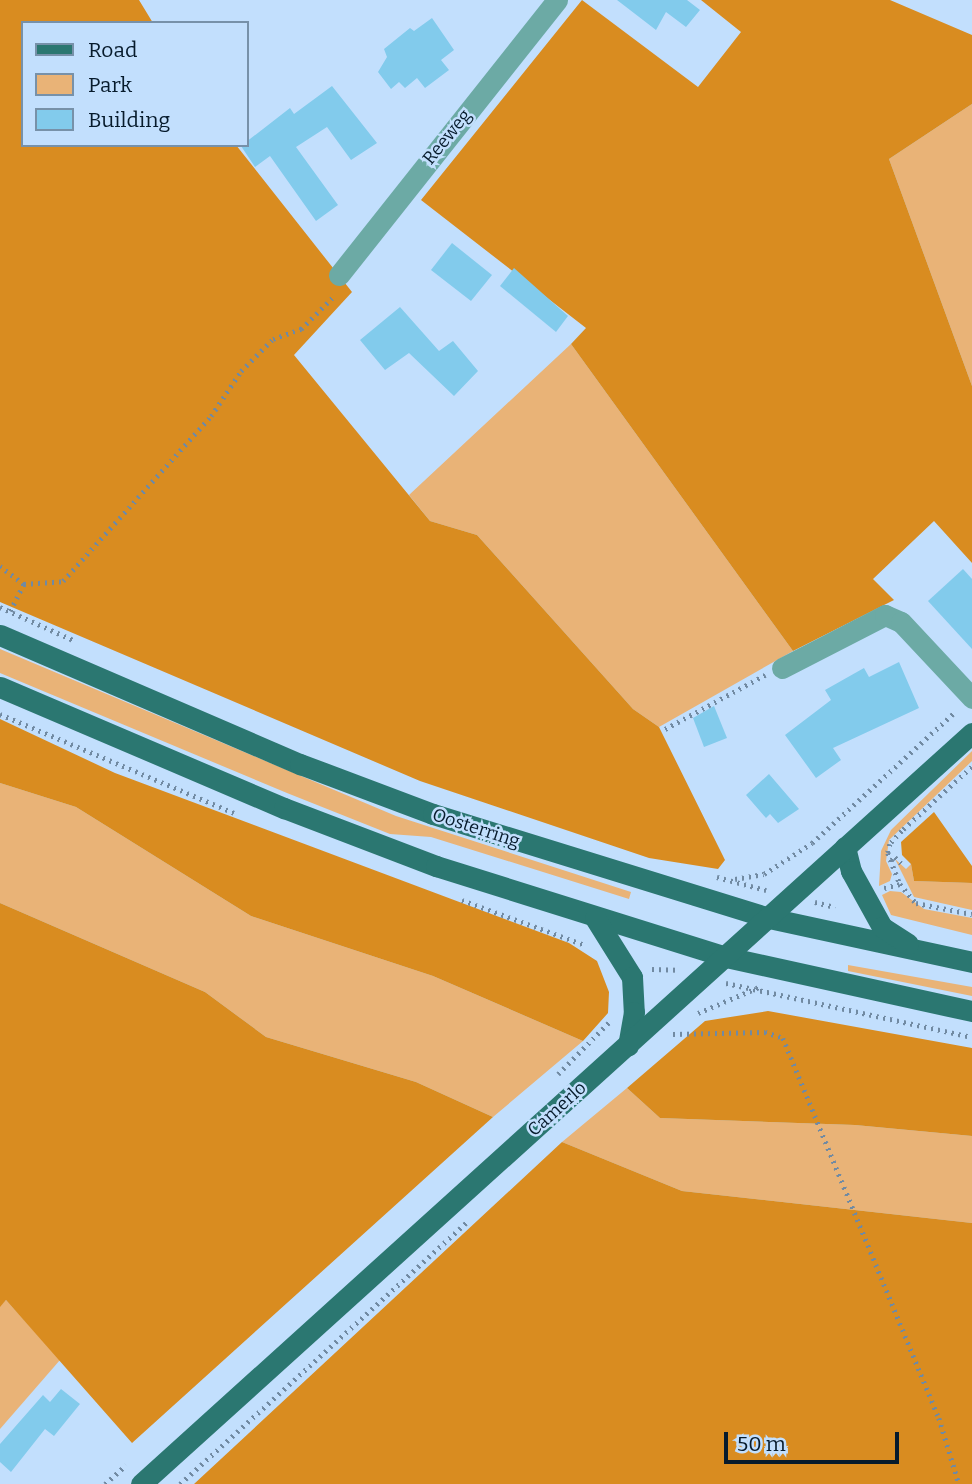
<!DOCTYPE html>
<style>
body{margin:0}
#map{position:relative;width:972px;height:1484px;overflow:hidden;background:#c2dffd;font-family:Bitter,serif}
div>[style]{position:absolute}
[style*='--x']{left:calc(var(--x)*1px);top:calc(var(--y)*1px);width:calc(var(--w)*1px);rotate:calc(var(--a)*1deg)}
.green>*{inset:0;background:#e9b377}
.forest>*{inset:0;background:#d98c20}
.building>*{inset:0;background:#82cbec}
.path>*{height:4.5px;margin-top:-2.25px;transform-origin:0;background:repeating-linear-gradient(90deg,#718aa2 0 2px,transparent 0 7px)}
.minor>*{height:21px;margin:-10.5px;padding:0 10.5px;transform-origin:10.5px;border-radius:10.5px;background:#6caaa5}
.major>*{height:21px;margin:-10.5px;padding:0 10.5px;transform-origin:10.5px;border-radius:10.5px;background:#2b7771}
span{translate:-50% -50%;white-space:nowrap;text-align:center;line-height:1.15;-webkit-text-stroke:5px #c2dffd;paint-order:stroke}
.street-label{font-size:18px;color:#071b2c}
.legend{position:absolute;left:21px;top:21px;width:228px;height:126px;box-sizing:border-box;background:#c2dffd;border:2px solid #7791a9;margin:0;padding:9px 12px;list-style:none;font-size:21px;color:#071b2c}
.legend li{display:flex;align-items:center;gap:14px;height:35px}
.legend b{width:35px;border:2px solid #7791a9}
.scale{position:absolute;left:724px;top:1432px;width:175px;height:32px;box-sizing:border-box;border:4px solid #071b2c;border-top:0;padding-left:9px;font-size:21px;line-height:24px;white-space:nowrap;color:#071b2c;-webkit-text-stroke:5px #c2dffd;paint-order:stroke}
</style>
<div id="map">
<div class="green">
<div style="clip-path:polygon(972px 104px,972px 386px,889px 159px)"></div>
<div style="clip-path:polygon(571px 344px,793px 651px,659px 727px,633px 709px,477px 535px,430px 521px,409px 495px)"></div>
<div style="clip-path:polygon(0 649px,396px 816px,631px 892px,629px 899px,431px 837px,390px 834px,287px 793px,0 673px)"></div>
<div style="clip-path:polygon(972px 751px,972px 761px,889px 840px,886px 861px,892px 874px,890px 881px,879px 886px,881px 851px,891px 830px)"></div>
<div style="clip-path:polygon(0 783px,76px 807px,251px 916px,433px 976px,583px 1041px,493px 1117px,416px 1082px,266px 1037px,205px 992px,0 903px)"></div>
<div style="clip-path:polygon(895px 859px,906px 869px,911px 864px,914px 881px,972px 883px,972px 910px,914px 897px)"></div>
<div style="clip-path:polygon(890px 891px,901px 892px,924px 909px,972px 918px,972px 935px,891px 915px,882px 895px)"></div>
<div style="clip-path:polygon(848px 965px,972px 987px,972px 996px,848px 971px)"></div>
<div style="clip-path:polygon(627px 1088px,660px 1118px,855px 1125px,972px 1136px,972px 1223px,682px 1191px,562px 1142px)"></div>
<div style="clip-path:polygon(6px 1300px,60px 1360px,0 1429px,0 1306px)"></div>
</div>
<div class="forest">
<div style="clip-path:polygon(0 0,139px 0,153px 23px,23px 23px,23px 145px,236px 145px,352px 292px,294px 355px,430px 521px,477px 535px,633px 709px,659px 727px,725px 860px,718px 869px,649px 858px,420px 781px,0 602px)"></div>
<div style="clip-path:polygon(582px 0,698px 87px,741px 32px,701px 0,890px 0,972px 35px,972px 104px,889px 159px,972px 386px,972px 563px,934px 521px,873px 579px,894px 600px,793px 651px,571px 344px,586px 328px,421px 200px)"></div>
<div style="clip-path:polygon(0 719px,115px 773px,569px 943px,597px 961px,609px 992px,608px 1013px,583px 1041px,433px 976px,251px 916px,76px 807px,0 783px)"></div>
<div style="clip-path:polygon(934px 812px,972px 866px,972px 883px,914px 881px,911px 864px,902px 855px,901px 842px)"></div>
<div style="clip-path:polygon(0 903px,205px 992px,266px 1037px,416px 1082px,493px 1117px,132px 1443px,6px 1300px,0 1307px)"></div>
<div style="clip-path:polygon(768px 1011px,972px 1048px,972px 1136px,855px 1125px,660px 1118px,627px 1088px,705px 1021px)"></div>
<div style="clip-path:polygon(562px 1142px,682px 1191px,972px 1223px,972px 1484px,194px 1484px)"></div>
</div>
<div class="building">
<div style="clip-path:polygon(617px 0,687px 0,700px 10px,686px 27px,666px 12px,656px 30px)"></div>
<div style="clip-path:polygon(432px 18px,454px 50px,441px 60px,449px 70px,425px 88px,417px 78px,405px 88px,399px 82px,391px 89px,378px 72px,387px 57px,384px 49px,410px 28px,414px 31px)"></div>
<div style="clip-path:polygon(332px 86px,377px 143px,351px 160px,327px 127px,296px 147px,338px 205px,316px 221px,270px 156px,255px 167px,241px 146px,290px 108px,294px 114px)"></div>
<div style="clip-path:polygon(452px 243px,492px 275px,471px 301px,431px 270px)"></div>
<div style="clip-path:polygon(514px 268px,568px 316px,556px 332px,500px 286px)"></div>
<div style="clip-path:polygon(400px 307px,439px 351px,453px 341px,478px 371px,454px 396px,409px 353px,385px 370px,360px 340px)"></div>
<div style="clip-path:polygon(963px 569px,972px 579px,972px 649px,928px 601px)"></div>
<div style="clip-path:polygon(899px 662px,919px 708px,833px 748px,841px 760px,816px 778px,785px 735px,831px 700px,825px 690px,864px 668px,869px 677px)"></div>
<div style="clip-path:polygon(714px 706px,727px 738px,704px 747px,693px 718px)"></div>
<div style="clip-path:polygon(769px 774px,799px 809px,778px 823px,770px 814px,766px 818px,746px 795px)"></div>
<div style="clip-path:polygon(61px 1389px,80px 1404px,54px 1436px,45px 1429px,11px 1472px,0 1462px,0 1444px,43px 1395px,50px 1402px)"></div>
</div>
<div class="path">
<div style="--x:0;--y:566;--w:30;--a:37"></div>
<div style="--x:24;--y:584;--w:39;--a:-4"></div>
<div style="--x:63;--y:581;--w:222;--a:-48.1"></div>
<div style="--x:211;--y:416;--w:54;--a:-56.3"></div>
<div style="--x:241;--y:371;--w:45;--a:-45"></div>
<div style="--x:273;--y:339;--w:30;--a:-20"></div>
<div style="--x:301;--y:329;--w:48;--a:-45"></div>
<div style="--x:0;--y:607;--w:80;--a:24.3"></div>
<div style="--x:10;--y:611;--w:30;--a:-63"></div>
<div style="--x:0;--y:714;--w:254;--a:22.9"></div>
<div style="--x:665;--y:729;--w:114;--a:-28.4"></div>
<div style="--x:972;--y:767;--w:95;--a:137.6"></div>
<div style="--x:902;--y:831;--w:18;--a:133"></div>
<div style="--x:890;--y:844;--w:9;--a:103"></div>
<div style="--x:888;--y:853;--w:33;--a:69"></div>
<div style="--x:900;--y:884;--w:25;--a:50"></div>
<div style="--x:916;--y:903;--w:57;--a:11.1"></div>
<div style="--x:891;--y:860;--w:5;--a:-37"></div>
<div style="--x:895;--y:857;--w:14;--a:45"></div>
<div style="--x:717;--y:877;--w:51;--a:14.9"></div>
<div style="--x:735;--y:879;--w:29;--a:-10"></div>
<div style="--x:764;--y:874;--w:57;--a:-32.9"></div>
<div style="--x:812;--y:843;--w:195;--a:-42.5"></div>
<div style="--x:884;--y:888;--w:16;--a:-14"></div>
<div style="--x:462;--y:900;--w:131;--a:20.1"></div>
<div style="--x:815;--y:902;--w:21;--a:14"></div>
<div style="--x:652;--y:969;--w:25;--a:2"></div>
<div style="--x:726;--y:983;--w:252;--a:12.4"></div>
<div style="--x:698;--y:1013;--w:66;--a:-23.1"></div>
<div style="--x:673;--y:1034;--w:92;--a:-1.2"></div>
<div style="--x:765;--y:1032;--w:19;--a:18"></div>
<div style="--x:783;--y:1038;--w:411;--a:67.7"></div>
<div style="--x:939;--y:1418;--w:69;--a:73.1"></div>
<div style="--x:558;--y:1074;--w:74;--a:-45.5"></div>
<div style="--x:105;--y:1484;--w:28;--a:-42"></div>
<div style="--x:180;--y:1484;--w:390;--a:-42.4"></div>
</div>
<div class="minor">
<div style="--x:339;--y:275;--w:351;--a:-51.6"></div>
<div style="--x:782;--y:668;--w:116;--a:-27.2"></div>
<div style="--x:885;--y:615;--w:17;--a:24"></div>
<div style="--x:901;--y:622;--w:104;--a:46.9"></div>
</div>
<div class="major">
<div style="--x:0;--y:635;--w:327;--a:23.3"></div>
<div style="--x:300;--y:764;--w:142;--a:20.6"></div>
<div style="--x:433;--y:814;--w:352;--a:17.2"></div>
<div style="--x:769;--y:918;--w:208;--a:12.2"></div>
<div style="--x:0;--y:687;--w:309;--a:23.1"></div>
<div style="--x:284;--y:808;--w:163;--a:20.9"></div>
<div style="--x:436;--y:866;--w:304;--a:17.4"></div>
<div style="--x:726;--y:957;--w:252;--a:12.4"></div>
<div style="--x:845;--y:847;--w:25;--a:76"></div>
<div style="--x:851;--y:871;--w:64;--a:61"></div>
<div style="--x:882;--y:927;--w:31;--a:33"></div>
<div style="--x:595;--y:918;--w:70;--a:57.9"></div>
<div style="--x:632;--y:977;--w:35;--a:87"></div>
<div style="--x:634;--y:1012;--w:34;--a:100"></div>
<div style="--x:141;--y:1484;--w:1120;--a:-42.11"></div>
</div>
<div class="street-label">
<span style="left:447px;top:137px;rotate:-51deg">Reeweg</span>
<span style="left:476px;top:828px;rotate:18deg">Oosterring</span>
<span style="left:557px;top:1109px;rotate:-42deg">Camerlo</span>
</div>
<ul class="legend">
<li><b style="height:9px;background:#2b7771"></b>Road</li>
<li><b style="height:19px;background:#e9b377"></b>Park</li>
<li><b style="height:19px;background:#82cbec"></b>Building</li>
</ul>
<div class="scale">50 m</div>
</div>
